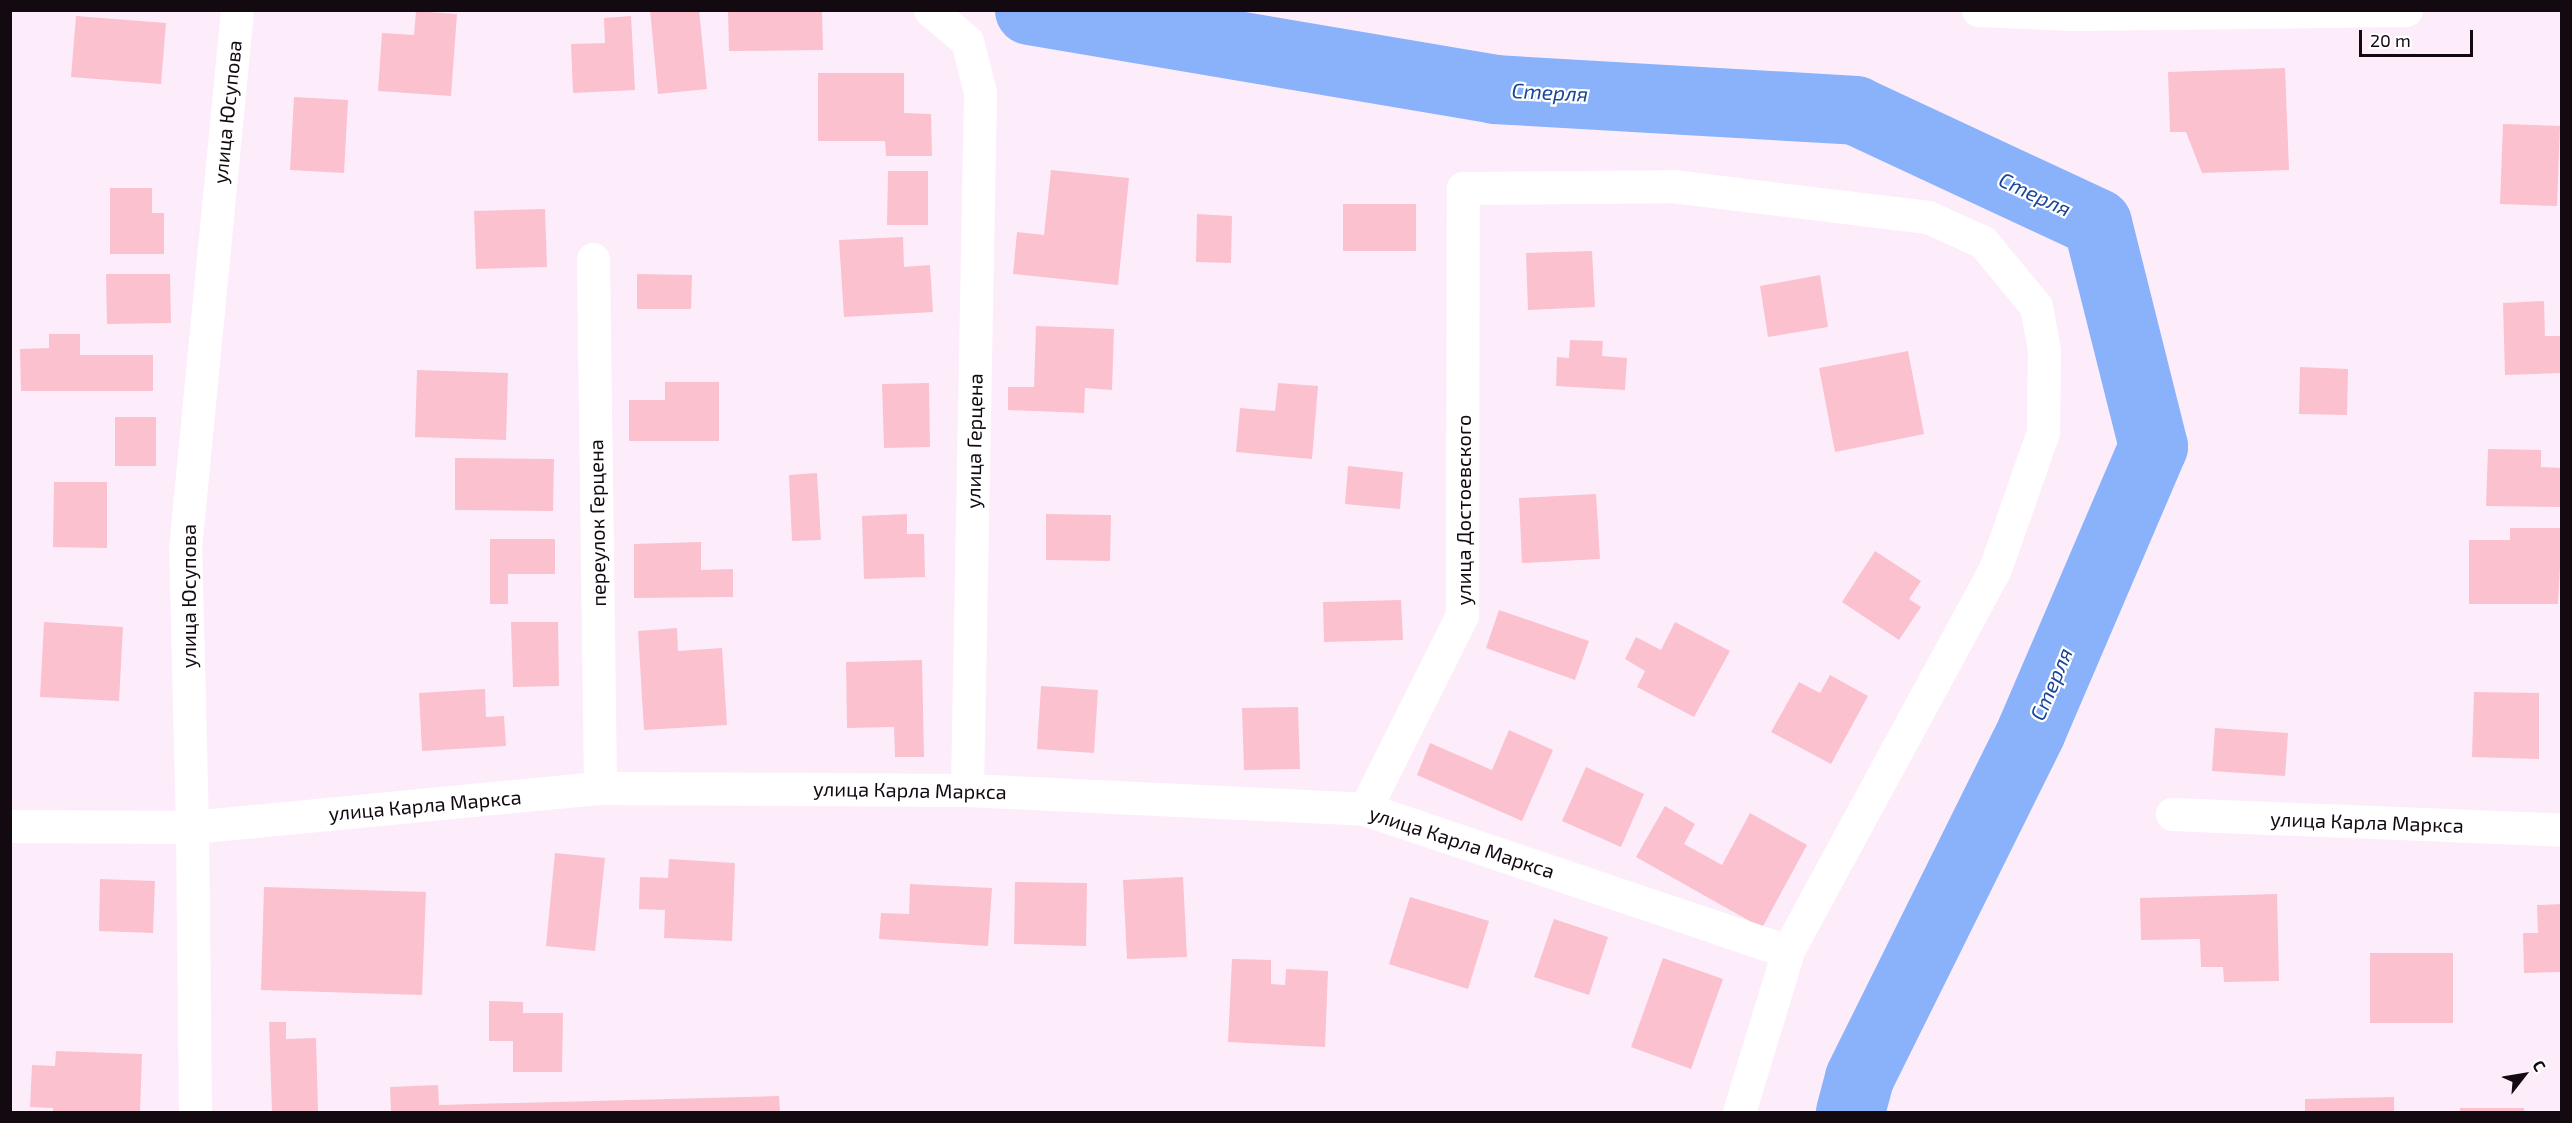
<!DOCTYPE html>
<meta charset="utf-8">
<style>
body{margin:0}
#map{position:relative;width:2572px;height:1123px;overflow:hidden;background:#fdedfb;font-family:"Exo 2",sans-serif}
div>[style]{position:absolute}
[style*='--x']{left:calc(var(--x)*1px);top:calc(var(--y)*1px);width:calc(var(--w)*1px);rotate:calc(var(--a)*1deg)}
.river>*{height:69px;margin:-34.5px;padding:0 34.5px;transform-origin:34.5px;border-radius:34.5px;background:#89b2fb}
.building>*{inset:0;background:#fbc1ce}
.minor>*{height:33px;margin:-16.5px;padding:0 16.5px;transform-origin:16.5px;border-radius:16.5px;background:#fff}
span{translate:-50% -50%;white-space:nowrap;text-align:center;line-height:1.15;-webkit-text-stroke:4.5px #fff;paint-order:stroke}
.street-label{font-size:20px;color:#120911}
.water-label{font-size:21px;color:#1a4699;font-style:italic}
.frame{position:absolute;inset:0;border:12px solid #120911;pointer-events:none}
.north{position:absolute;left:2494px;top:1045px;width:60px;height:60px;-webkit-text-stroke:4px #fff;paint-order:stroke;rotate:59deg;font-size:16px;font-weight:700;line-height:24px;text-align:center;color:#120911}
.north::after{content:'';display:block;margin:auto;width:21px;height:27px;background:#120911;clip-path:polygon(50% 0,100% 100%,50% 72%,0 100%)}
.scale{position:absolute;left:2359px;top:30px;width:114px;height:27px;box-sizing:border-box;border:3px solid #120911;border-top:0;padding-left:8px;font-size:18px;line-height:21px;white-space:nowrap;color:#120911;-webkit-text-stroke:4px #fff;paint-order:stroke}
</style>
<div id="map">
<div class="river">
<div style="--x:1029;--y:10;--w:472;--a:9.6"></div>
<div style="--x:1494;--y:89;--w:362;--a:3.3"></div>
<div style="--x:1855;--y:110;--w:267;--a:25"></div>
<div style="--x:2097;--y:223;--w:230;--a:75.9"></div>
<div style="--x:2153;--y:446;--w:310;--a:113.2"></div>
<div style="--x:2031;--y:731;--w:387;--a:116.4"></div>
<div style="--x:1859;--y:1078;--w:35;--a:105"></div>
</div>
<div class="building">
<div style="clip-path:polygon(650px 10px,699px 10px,707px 89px,658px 94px)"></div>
<div style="clip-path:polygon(728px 10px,822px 10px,823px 50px,729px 51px)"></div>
<div style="clip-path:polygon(416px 11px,457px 14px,451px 96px,378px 91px,382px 33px,414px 35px)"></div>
<div style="clip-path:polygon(76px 16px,166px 23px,161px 84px,71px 77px)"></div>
<div style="clip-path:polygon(631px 16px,635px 90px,573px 93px,571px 44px,605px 43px,604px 18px)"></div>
<div style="clip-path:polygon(2285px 68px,2289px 170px,2202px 173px,2186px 132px,2170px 132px,2168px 72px)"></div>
<div style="clip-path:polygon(818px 73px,904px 73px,904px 113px,931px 114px,932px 156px,886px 156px,885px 141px,818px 141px)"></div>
<div style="clip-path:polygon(294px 97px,348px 100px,344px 173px,290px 170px)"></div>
<div style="clip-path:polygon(2503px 124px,2560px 126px,2557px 206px,2500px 204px)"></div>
<div style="clip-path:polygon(1051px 170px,1129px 178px,1118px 285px,1013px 274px,1017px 232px,1044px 235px)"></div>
<div style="clip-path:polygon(888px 171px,928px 171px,928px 225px,887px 225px)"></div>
<div style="clip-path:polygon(110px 188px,152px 188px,152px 213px,164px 213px,164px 254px,110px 254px)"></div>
<div style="clip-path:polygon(1343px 204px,1416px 204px,1416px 251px,1343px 251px)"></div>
<div style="clip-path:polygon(545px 209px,547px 267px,476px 269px,474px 211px)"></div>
<div style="clip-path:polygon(1197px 214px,1232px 216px,1231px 263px,1196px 262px)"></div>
<div style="clip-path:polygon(903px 237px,904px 267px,930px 265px,933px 312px,844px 317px,839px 240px)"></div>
<div style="clip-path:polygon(1592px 251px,1595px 307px,1528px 310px,1526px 253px)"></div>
<div style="clip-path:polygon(106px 274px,170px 274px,171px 323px,107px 324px)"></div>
<div style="clip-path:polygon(637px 274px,692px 275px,691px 309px,637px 309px)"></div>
<div style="clip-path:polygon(1820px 275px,1828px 327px,1768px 337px,1760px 286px)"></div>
<div style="clip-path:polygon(2544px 301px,2545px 336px,2562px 336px,2562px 373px,2505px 375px,2503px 303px)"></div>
<div style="clip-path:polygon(1036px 326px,1114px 329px,1112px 390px,1085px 388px,1084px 413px,1008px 410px,1008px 387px,1034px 387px)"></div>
<div style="clip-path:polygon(49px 334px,80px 334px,80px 355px,153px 355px,153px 391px,21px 391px,20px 349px,49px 348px)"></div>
<div style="clip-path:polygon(1570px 340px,1603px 341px,1602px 356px,1627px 358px,1625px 390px,1556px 386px,1557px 357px,1569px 358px)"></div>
<div style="clip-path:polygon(1908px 351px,1924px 434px,1835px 452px,1819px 368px)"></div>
<div style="clip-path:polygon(2300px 367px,2348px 369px,2347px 415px,2299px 414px)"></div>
<div style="clip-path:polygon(417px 370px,508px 373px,506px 440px,415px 437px)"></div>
<div style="clip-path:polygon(665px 382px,719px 382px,719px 441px,629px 441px,629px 400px,665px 400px)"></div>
<div style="clip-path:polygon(929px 383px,930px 447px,884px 448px,882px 384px)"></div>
<div style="clip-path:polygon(1278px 383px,1318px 386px,1312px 459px,1236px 452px,1240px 408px,1275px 411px)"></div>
<div style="clip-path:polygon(115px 417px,156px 417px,156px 466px,115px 466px)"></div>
<div style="clip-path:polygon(2488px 449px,2541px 450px,2541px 467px,2562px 468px,2561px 507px,2486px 506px)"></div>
<div style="clip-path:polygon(455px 458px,554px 459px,553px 511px,455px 510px)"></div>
<div style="clip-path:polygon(1348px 466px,1403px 472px,1400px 509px,1345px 504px)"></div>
<div style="clip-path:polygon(817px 473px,821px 540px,792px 541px,789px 475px)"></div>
<div style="clip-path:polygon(54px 482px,107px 482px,107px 548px,53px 547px)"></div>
<div style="clip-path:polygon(1596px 494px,1600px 559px,1522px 563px,1519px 498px)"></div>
<div style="clip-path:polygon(907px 514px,907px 534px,924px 534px,925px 577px,864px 579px,862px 516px)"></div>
<div style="clip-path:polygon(1046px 514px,1111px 515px,1110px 561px,1046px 560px)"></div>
<div style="clip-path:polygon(2510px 528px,2562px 528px,2558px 604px,2469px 604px,2469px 540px,2510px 540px)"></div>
<div style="clip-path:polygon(490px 539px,555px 539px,555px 574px,508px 574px,508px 604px,490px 604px)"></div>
<div style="clip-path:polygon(701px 542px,701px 570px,733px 569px,733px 597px,634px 598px,634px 544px)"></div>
<div style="clip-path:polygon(1875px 551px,1921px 581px,1909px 599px,1921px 607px,1899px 640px,1842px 602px)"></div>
<div style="clip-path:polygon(1401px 600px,1403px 640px,1324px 642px,1323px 602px)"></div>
<div style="clip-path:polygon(1499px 610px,1589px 641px,1575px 680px,1486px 648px)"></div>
<div style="clip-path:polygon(44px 622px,123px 627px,119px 701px,40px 697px)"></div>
<div style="clip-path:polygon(511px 622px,558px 622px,559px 686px,513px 687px)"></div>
<div style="clip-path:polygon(1675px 622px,1730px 651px,1694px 717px,1637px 687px,1645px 671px,1625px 659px,1636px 637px,1661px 650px)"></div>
<div style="clip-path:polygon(677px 628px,678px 651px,722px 648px,727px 725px,644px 730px,638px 631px)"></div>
<div style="clip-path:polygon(922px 660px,924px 757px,895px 757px,894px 727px,847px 728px,846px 662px)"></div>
<div style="clip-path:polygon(1830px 675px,1868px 696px,1831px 764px,1771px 732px,1799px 682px,1820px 693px)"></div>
<div style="clip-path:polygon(1041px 686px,1098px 690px,1094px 753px,1037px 749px)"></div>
<div style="clip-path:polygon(485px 689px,486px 717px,504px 716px,506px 746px,422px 751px,419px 693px)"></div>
<div style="clip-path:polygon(2474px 692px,2539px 693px,2539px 759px,2472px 757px)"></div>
<div style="clip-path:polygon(1298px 707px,1300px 769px,1244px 770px,1242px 708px)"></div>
<div style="clip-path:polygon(2215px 728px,2288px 733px,2285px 776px,2212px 771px)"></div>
<div style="clip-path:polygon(1509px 730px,1553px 750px,1522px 821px,1417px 775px,1430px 743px,1492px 770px)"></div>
<div style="clip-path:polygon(1586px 767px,1644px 794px,1621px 847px,1562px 821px)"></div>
<div style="clip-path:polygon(1665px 806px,1695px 824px,1684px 844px,1722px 865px,1750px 813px,1807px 845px,1762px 928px,1636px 857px)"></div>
<div style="clip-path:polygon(555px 853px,605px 858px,595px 951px,546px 946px)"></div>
<div style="clip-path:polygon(669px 859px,735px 863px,732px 941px,664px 938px,665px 910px,639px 909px,640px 877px,668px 878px)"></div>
<div style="clip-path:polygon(1183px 877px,1187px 957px,1127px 959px,1123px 880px)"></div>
<div style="clip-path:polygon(100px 879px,155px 881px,153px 933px,99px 931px)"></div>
<div style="clip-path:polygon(1015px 882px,1087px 883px,1086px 946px,1014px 944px)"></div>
<div style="clip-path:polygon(910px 884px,992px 888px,988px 946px,879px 939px,881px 913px,909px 914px)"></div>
<div style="clip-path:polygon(264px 887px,426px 892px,422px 995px,261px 990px)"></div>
<div style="clip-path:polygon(2277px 894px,2279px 981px,2224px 982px,2223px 967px,2201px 967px,2200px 939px,2141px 940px,2140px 898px)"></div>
<div style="clip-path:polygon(1410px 897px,1489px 921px,1468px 989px,1389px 964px)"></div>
<div style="clip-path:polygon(2562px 904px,2562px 972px,2524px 973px,2523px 933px,2538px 933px,2537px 905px)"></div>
<div style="clip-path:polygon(1554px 919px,1608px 937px,1589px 995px,1534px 977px)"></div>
<div style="clip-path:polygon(2370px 953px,2453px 953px,2453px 1023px,2370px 1023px)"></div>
<div style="clip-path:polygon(1663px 958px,1723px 979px,1691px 1069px,1631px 1047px)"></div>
<div style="clip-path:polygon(1232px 959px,1271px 960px,1271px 984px,1285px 985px,1286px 969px,1328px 971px,1325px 1047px,1228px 1042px)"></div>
<div style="clip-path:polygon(489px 1001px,523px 1002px,523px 1013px,563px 1013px,562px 1072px,513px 1072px,513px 1041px,489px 1041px)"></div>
<div style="clip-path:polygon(269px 1022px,286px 1022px,286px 1039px,316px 1038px,318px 1112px,272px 1112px)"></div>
<div style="clip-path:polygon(56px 1051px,142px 1054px,140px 1112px,53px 1112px,53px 1108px,30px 1107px,32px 1065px,55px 1066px)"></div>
<div style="clip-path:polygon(438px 1085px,439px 1105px,779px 1096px,780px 1112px,391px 1112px,390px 1087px)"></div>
<div style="clip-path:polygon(2394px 1097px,2394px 1112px,2305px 1112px,2305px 1099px)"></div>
<div style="clip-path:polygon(2460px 1108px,2524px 1108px,2524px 1112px,2460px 1112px)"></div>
</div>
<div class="minor">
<div style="--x:930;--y:10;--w:48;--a:40"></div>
<div style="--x:967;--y:41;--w:53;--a:75.7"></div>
<div style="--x:980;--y:92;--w:698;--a:91.07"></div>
<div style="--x:1978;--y:10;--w:95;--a:2.4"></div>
<div style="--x:2073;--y:14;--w:333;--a:-0.7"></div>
<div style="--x:593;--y:259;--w:529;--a:89.24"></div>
<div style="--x:1365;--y:809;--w:217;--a:-63.4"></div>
<div style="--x:1462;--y:615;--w:427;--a:-89.9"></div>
<div style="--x:1463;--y:188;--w:209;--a:-0.5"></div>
<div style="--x:1672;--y:186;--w:258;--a:6.9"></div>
<div style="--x:1928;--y:217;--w:60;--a:24.4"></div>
<div style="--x:1983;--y:242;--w:83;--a:50.4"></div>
<div style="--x:2036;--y:306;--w:45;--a:79.7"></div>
<div style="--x:2044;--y:350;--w:82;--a:90.7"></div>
<div style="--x:2043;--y:432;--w:145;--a:109.3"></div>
<div style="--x:1995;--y:569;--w:434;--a:118.5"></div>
<div style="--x:1788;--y:951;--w:168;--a:106.9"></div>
<div style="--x:2172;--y:814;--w:390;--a:2.3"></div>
<div style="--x:10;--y:826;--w:182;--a:0.3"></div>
<div style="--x:192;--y:827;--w:410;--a:-5.5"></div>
<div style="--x:600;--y:788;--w:367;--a:0.3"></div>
<div style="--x:967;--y:790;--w:398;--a:2.7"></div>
<div style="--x:1365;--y:809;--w:446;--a:18.6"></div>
<div style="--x:195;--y:1112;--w:285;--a:-90.6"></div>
<div style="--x:192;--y:827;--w:279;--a:-91.4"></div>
<div style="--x:185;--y:548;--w:541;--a:-84.48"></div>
</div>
<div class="street-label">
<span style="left:227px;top:112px;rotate:-84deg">улица Юсупова</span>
<span style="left:974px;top:441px;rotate:-89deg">улица Герцена</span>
<span style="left:1463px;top:510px;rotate:-90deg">улица Достоевского</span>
<span style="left:597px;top:523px;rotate:-91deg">переулок Герцена</span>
<span style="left:188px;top:596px;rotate:-90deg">улица Юсупова</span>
<span style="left:910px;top:790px;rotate:1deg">улица Карла Маркса</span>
<span style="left:425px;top:805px;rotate:-5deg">улица Карла Маркса</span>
<span style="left:2367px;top:822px;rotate:2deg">улица Карла Маркса</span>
<span style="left:1462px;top:842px;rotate:18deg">улица Карла Маркса</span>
</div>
<div class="water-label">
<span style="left:1550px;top:92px;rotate:3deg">Стерля</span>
<span style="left:2035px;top:194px;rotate:25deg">Стерля</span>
<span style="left:2051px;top:684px;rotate:-67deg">Стерля</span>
</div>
<div class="frame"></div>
<div class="north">С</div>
<div class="scale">20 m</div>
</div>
